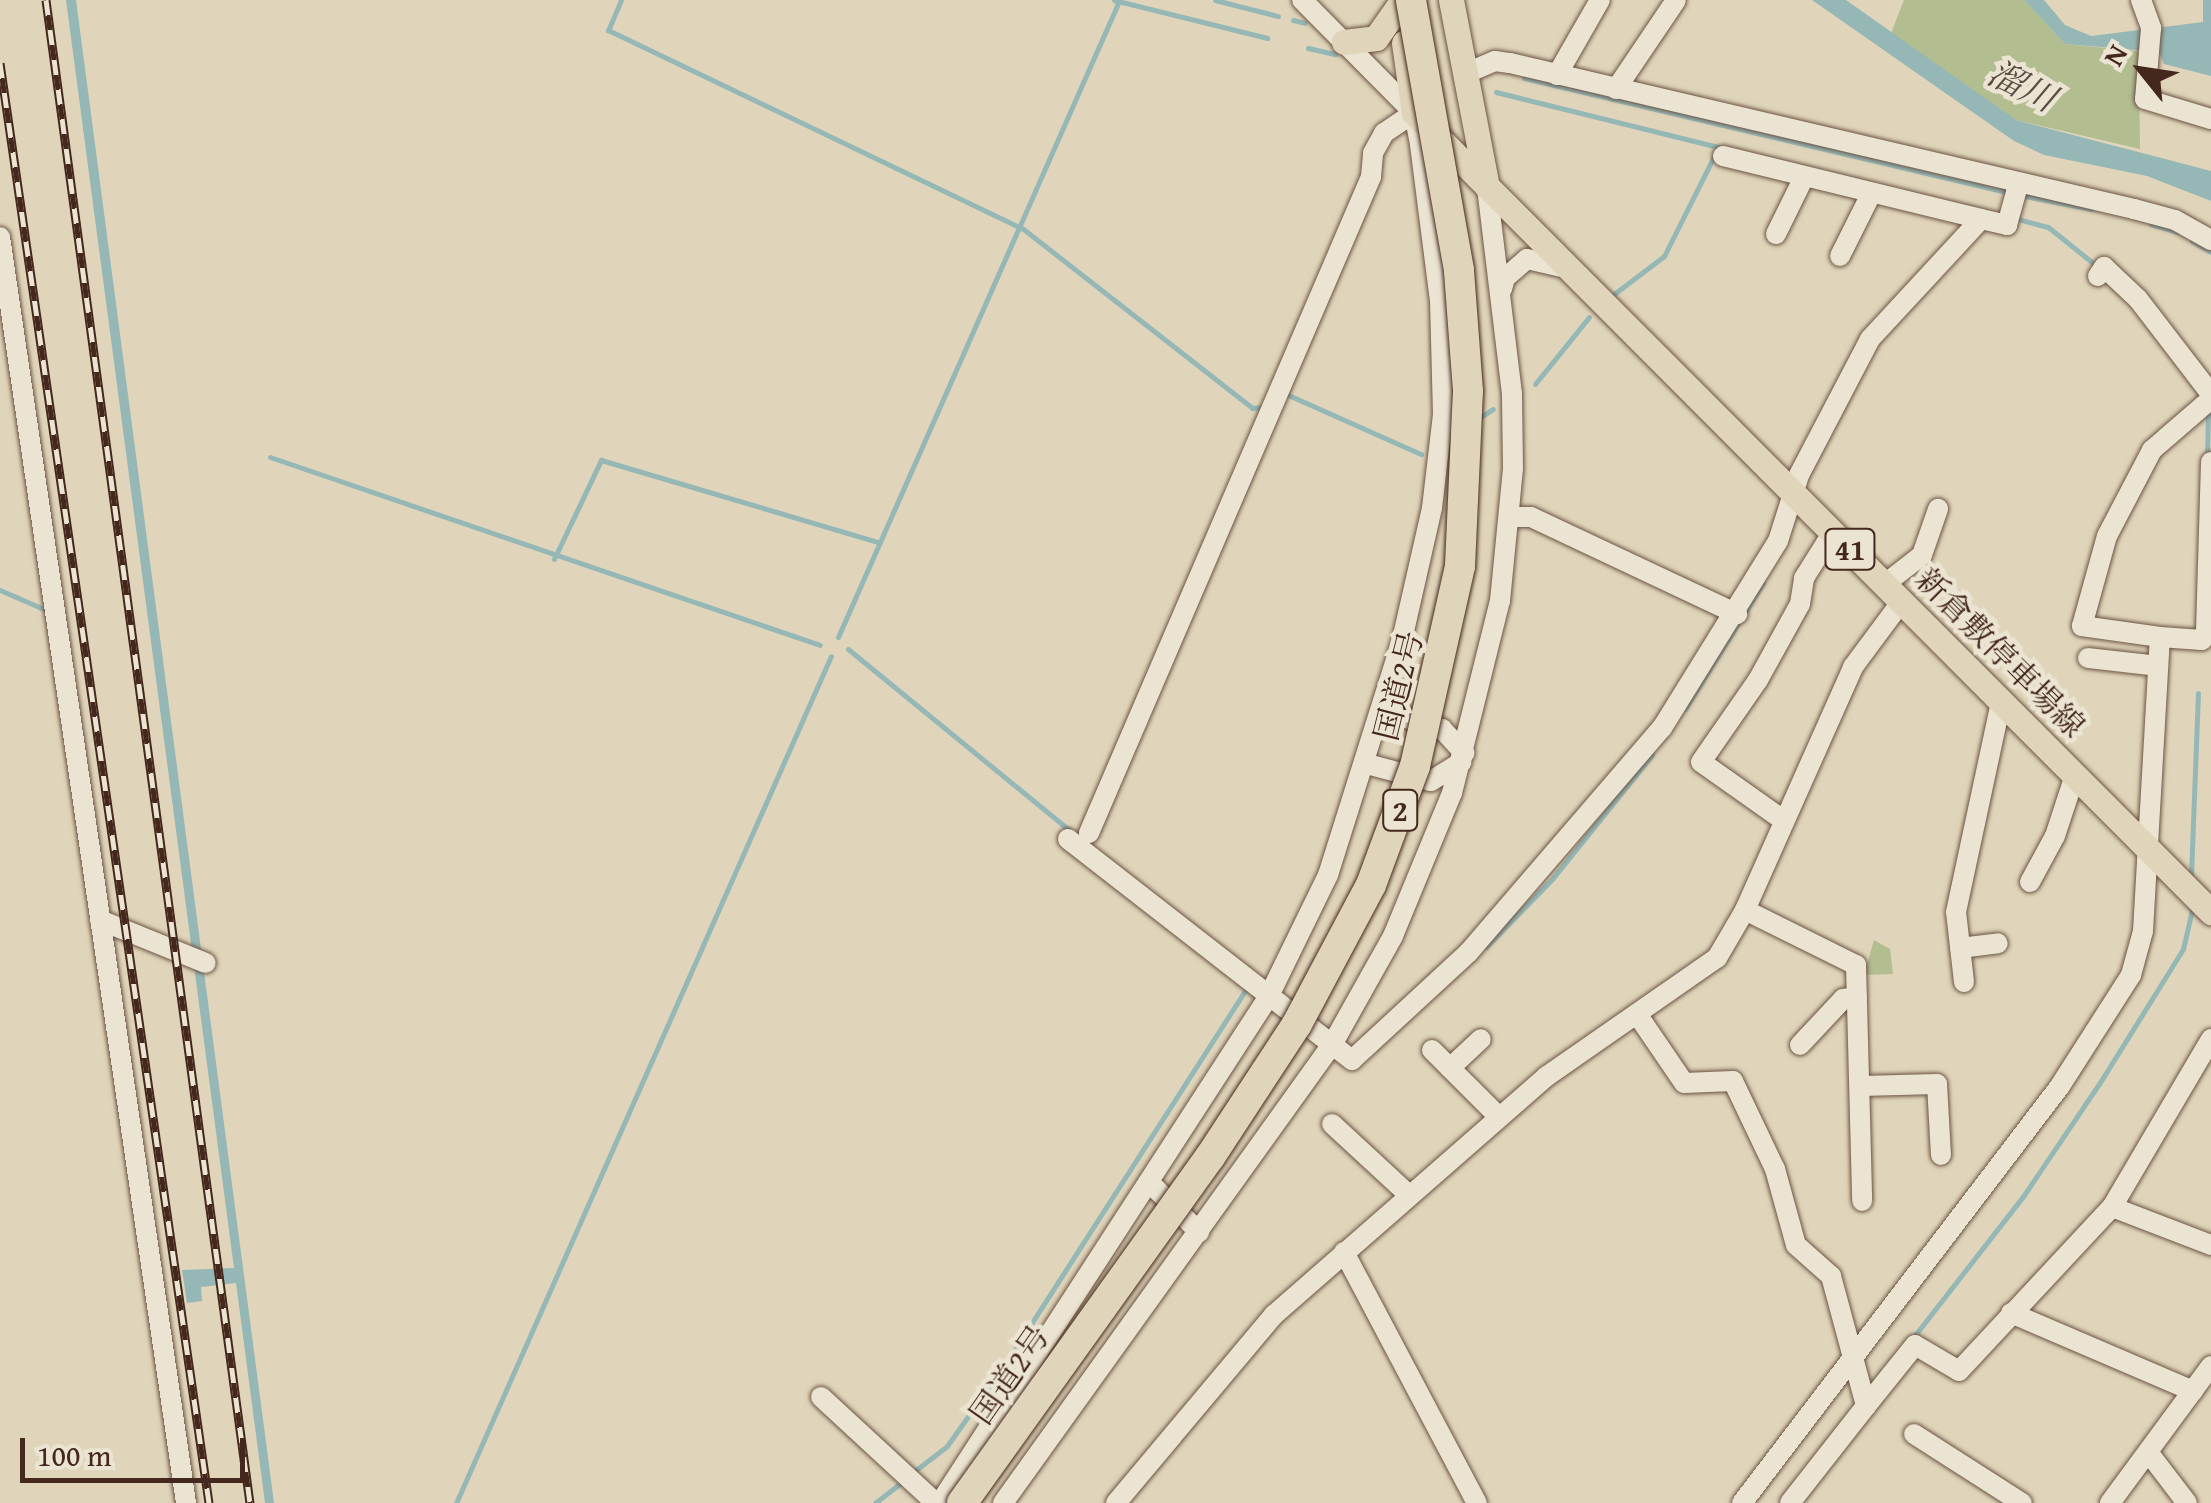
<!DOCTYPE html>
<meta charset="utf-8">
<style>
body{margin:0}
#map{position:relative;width:2211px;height:1503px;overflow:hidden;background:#e0d5ba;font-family:"Gentium Book Plus","Noto Serif JP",serif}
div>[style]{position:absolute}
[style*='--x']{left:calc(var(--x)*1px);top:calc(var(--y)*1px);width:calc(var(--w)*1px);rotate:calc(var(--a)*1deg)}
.green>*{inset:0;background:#b2bd90}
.water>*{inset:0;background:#95b8b6}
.stream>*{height:5px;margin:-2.5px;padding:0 2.5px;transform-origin:2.5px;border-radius:2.5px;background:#95b8b6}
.roads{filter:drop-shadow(0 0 2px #6c5344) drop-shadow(0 0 2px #6c5344)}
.minor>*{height:20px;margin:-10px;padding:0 10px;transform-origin:10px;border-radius:10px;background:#ebe4d2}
.major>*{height:25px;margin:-12.5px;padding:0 12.5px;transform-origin:12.5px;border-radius:12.5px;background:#e0d5ba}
.rail>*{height:9px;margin-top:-4.5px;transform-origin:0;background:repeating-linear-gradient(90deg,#ebe4d2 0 15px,#45281d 0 30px);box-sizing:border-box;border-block:2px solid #45281d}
.bridges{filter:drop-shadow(0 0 2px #45281d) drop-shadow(0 0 2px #45281d)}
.highway-bridge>*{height:30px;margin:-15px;padding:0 15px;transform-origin:15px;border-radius:15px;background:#e0d5ba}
span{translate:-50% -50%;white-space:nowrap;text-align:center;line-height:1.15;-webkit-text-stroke:9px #ebe4d2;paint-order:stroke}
.shield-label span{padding:2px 8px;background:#ebe4d2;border:2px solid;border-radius:8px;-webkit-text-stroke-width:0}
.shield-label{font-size:30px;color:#45281d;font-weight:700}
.street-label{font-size:32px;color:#45281d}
.water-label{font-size:35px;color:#594c43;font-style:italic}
.north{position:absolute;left:2091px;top:20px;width:100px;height:100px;-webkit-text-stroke:8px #ebe4d2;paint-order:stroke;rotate:300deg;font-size:28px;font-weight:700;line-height:40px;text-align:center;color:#45281d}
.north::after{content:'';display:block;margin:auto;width:35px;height:45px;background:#45281d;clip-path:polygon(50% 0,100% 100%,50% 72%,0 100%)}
.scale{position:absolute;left:20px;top:1438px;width:225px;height:45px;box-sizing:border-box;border:5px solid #45281d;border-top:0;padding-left:12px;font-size:30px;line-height:35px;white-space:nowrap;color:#45281d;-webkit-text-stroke:8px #ebe4d2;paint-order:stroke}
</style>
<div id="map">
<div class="green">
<div style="clip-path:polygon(1904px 0,2024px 0,2065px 44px,2146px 52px,2139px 65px,2140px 149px,2016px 120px,1982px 101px,1890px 36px)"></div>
<div style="clip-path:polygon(1874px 940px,1890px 949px,1893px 974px,1864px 975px)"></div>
</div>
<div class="water">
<div style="clip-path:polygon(66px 0,76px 0,274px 1503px,265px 1503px,236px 1283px,201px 1287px,202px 1301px,187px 1303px,182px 1270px,234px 1268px)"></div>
<div style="clip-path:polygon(1812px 0,1846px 0,2016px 120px,2211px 171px,2211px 201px,2147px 176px,2044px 155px,2014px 141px)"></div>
<div style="clip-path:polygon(2024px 0,2044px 0,2065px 25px,2091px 36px,2203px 22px,2203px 0,2211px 0,2211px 76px,2164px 64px,2159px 52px,2065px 44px)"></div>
</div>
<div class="stream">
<div style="--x:621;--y:0;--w:33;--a:113"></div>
<div style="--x:608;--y:30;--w:459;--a:25.6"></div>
<div style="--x:1022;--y:228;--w:292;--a:38"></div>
<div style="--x:1252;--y:408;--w:10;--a:-6"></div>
<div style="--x:1114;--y:0;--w:158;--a:13.9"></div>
<div style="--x:1215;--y:0;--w:65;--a:14.3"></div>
<div style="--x:1293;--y:20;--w:12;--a:14"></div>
<div style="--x:1308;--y:48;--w:28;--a:13"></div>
<div style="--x:1524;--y:78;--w:497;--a:13.3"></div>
<div style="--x:1496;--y:92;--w:233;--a:13.9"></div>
<div style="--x:2019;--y:195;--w:74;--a:10.9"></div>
<div style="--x:2014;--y:218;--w:35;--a:15"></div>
<div style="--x:2048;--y:227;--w:64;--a:38.7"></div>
<div style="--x:2151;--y:224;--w:28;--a:17"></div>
<div style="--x:2192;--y:241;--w:22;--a:30"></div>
<div style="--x:1614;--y:294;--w:63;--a:-37.2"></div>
<div style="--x:1664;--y:256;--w:114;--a:-63.4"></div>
<div style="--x:1535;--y:384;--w:86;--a:-51.1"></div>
<div style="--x:1286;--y:394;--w:148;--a:24"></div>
<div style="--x:1476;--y:420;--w:20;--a:-33"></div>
<div style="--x:2207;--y:456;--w:44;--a:-88.7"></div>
<div style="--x:270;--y:457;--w:581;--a:18.87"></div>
<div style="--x:554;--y:559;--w:110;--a:-64.6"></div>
<div style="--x:601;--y:460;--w:289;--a:16.5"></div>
<div style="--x:0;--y:590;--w:50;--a:23.5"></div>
<div style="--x:838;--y:637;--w:695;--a:-66.16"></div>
<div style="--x:848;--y:649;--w:287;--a:39.3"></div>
<div style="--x:1685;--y:709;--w:148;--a:-58.2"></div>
<div style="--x:2191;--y:875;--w:182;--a:-87.8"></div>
<div style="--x:1486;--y:947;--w:96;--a:-45.8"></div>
<div style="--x:1553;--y:878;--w:158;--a:-51.2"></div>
<div style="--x:1912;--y:1339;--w:182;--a:-52.1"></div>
<div style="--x:2024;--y:1195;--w:134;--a:-56"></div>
<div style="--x:2099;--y:1084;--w:159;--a:-58.1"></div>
<div style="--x:2183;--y:949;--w:40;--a:-77"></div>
<div style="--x:1015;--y:1349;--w:433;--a:-57.3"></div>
<div style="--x:912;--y:1473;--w:44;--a:-37.6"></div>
<div style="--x:947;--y:1446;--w:95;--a:-54.8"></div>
<div style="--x:456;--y:1503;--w:926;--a:-66.12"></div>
<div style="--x:875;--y:1503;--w:37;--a:-38"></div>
</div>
<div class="roads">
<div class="minor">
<div style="--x:2141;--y:0;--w:30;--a:70"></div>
<div style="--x:2151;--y:28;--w:71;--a:94.8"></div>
<div style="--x:2145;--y:99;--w:69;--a:16.9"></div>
<div style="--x:1469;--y:72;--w:28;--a:-23"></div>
<div style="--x:1495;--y:61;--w:15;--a:8"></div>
<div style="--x:1510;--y:63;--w:641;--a:13.17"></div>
<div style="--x:2134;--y:209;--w:42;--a:15"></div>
<div style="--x:2175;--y:220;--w:41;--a:29.1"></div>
<div style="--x:1557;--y:75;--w:86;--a:-60.2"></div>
<div style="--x:1616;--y:89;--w:107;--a:-56"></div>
<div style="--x:1723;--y:156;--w:266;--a:13.7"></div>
<div style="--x:1776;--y:234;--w:64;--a:-63.8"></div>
<div style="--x:0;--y:237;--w:1280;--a:81.64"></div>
<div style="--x:1840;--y:256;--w:69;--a:-63.4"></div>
<div style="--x:2098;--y:276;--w:11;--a:-56"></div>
<div style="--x:2104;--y:267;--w:47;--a:43.3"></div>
<div style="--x:2138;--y:299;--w:120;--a:52.5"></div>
<div style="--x:1502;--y:289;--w:11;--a:-75"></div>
<div style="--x:1505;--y:278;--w:29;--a:-41"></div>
<div style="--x:1527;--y:259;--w:39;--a:13"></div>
<div style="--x:1510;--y:517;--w:21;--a:0"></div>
<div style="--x:1531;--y:517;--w:228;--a:25.2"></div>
<div style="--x:1885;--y:584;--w:47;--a:-38.1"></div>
<div style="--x:1922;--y:555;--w:49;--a:-70.8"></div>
<div style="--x:2160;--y:637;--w:42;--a:4.1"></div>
<div style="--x:2202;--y:640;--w:10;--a:-66"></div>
<div style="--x:2206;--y:631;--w:169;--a:-88.3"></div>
<div style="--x:2088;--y:658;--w:70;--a:6.5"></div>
<div style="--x:1383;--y:711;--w:62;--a:17"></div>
<div style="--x:1442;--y:729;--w:33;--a:47"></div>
<div style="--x:1367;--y:764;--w:66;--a:14.9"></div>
<div style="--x:1431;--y:781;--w:36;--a:-32"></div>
<div style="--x:1783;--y:820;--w:100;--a:-144.7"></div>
<div style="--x:1701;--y:762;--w:100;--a:-55.2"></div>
<div style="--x:1758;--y:680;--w:87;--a:-61.1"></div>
<div style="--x:1800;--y:604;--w:26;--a:-81"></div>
<div style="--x:1804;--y:578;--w:54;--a:-57.8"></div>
<div style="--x:1089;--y:833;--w:714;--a:-66.74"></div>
<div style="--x:1371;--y:177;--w:24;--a:-85"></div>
<div style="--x:1373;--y:153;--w:23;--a:-61"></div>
<div style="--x:1384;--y:133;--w:36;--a:-34"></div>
<div style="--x:1068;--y:839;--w:360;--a:37.9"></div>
<div style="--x:1352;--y:1060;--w:159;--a:-42.7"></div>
<div style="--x:1469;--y:952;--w:296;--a:-49.3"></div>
<div style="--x:1662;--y:728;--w:220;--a:-58.2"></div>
<div style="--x:1778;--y:541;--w:69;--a:-72.3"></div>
<div style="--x:1799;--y:475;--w:153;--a:-62.4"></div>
<div style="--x:1870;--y:339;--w:163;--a:-47.2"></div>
<div style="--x:1981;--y:219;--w:27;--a:13"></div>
<div style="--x:2007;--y:225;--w:41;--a:-74.6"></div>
<div style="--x:2030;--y:882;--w:52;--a:-61.5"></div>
<div style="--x:2055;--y:836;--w:64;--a:-71.8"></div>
<div style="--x:1745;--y:910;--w:124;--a:26.4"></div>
<div style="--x:1856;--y:965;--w:236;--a:88.5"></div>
<div style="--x:100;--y:920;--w:114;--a:22.1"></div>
<div style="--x:1960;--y:948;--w:38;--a:-7"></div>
<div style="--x:1964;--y:982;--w:70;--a:-96.5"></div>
<div style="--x:1956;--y:912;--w:215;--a:-77.9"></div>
<div style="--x:1637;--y:1014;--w:83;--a:55.7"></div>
<div style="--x:1684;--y:1083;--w:49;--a:-2.3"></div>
<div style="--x:1733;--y:1081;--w:98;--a:64.5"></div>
<div style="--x:1775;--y:1169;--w:79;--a:74.6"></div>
<div style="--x:1796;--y:1245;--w:47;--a:41.5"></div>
<div style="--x:1831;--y:1276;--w:135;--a:74.9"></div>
<div style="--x:1866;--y:1406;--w:123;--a:128.1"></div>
<div style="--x:2211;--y:1039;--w:195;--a:120.5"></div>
<div style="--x:2112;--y:1207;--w:106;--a:21"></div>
<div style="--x:1800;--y:1045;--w:63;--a:-46.9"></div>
<div style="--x:1843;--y:999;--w:14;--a:-8"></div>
<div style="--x:1432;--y:1050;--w:95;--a:45"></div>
<div style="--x:1450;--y:1068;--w:42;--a:-43.1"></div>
<div style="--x:1861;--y:1086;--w:76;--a:-1.5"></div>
<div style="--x:1937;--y:1084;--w:71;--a:86.8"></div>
<div style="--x:1332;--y:1124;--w:105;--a:42.7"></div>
<div style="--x:1149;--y:1182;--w:71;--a:45"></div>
<div style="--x:1344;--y:1252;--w:284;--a:62.1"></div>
<div style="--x:2011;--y:1313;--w:198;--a:23.2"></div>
<div style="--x:821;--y:1397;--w:156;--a:42.7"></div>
<div style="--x:1866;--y:1406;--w:78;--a:-51.2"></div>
<div style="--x:1915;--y:1345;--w:51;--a:30.6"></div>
<div style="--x:1959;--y:1371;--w:224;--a:-47"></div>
<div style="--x:1914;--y:1434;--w:128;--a:32.6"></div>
<div style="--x:2148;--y:1452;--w:64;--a:52.6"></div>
<div style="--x:940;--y:1503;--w:604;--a:-57.02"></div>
<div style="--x:1269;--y:996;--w:135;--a:-64"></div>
<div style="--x:1328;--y:875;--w:246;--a:-72.5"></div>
<div style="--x:1402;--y:640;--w:135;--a:-77.2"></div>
<div style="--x:1432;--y:508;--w:94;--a:-83.3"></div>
<div style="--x:1443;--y:415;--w:114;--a:-91.5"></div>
<div style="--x:1440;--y:301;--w:158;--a:-97.3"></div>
<div style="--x:1420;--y:144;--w:32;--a:-101"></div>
<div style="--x:1414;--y:113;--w:159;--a:-134.7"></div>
<div style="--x:1003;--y:1503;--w:566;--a:-54.34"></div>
<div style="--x:1333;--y:1043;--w:123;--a:-60.7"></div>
<div style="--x:1393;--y:936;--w:155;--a:-67.6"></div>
<div style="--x:1452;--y:793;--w:198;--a:-76"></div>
<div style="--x:1500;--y:601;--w:133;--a:-84.4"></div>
<div style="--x:1513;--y:469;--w:75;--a:-90.8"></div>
<div style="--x:1512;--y:394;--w:209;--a:-96.9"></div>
<div style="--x:1116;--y:1503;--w:246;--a:-50"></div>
<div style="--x:1274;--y:1315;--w:363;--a:-41.2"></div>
<div style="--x:1547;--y:1076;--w:207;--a:-34.8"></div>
<div style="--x:1717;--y:958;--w:56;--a:-59.7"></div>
<div style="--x:1745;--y:910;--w:266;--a:-66"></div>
<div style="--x:1853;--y:667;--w:82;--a:-53.4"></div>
<div style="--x:1742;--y:1503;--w:524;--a:-52.67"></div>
<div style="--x:2060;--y:1086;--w:132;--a:-57.4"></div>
<div style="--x:2131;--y:975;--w:46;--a:-74.7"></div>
<div style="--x:2143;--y:931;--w:294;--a:-86.7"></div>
<div style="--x:2160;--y:637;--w:79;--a:-172"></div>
<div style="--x:2082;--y:626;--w:93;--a:-74.5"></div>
<div style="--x:2107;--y:536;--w:97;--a:-62.4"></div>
<div style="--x:2152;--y:450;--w:78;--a:-40.8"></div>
<div style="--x:2110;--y:1503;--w:170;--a:-53.6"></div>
</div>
<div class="major">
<div style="--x:1451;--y:0;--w:190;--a:79.1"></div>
<div style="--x:1344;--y:42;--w:32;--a:-7"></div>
<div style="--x:1376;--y:38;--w:39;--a:-55"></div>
<div style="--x:1404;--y:43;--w:71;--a:81.9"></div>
<div style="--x:1414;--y:113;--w:1129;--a:45.07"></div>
</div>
</div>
<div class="rail">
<div style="--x:46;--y:0;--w:1517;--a:82.27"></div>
<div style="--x:0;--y:63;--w:1455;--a:81.74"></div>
</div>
<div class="bridges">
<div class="highway-bridge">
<div style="--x:962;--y:1503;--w:426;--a:-54.4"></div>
<div style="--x:1210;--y:1157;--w:159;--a:-56.8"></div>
<div style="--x:1297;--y:1024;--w:157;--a:-62"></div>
<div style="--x:1371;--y:885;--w:127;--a:-69.7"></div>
<div style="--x:1415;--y:766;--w:205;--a:-77.3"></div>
<div style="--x:1460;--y:566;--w:175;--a:-87.4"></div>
<div style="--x:1468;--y:391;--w:121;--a:-94.3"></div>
<div style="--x:1459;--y:270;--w:274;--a:-100.1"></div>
</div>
</div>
<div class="shield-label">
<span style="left:1850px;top:549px">41</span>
<span style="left:1400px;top:810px">2</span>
</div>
<div class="street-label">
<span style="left:2000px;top:653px;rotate:45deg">新倉敷停車場線</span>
<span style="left:1399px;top:686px;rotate:-76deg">国道2号</span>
<span style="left:1010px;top:1375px;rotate:-55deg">国道2号</span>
</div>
<div class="water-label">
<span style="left:2022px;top:86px;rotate:26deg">溜川</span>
</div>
<div class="north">N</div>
<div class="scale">100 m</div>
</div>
